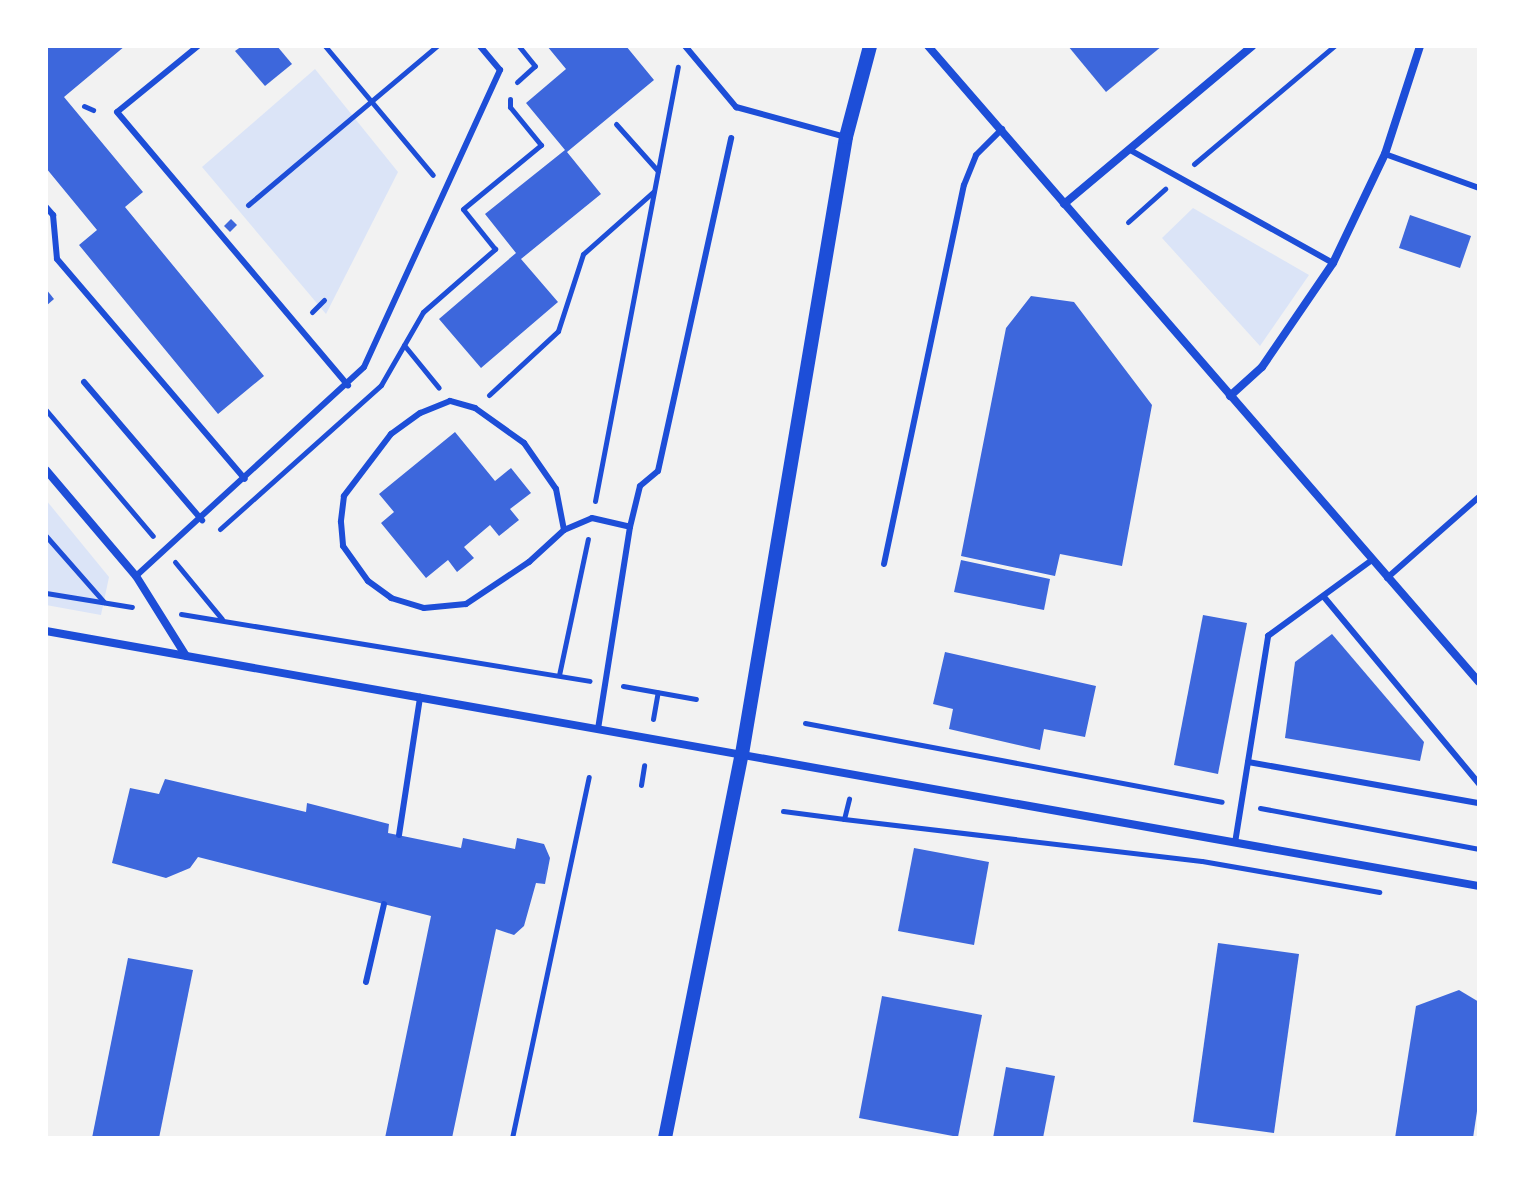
<!DOCTYPE html>
<style>
body{margin:0}
#map{position:relative;width:1525px;height:1184px;overflow:hidden;background:#f2f2f2;font-family:"Nunito Sans",sans-serif}
div>[style]{position:absolute}
[style*='--x']{left:calc(var(--x)*1px);top:calc(var(--y)*1px);width:calc(var(--w)*1px);rotate:calc(var(--a)*1deg)}
.green>*{inset:0;background:#dbe4f7}
.building>*{inset:0;background:#3d67dc}
.path>*{height:5px;margin:-2.5px;padding:0 2.5px;transform-origin:2.5px;border-radius:2.5px;background:#1d4ed8}
.service>*{height:6px;margin:-3px;padding:0 3px;transform-origin:3px;border-radius:3px;background:#1d4ed8}
.minor>*{height:8px;margin:-4px;padding:0 4px;transform-origin:4px;border-radius:4px;background:#1d4ed8}
.tertiary>*{height:14px;margin:-7px;padding:0 7px;transform-origin:7px;border-radius:7px;background:#1d4ed8}
span{translate:-50% -50%;white-space:nowrap;text-align:center;line-height:1.15;-webkit-text-stroke:7px #fff;paint-order:stroke}
.frame{position:absolute;inset:0;border:48px solid #fff;pointer-events:none}
</style>
<div id="map">
<div class="green">
<div style="clip-path:polygon(315px 69px,398px 172px,326px 314px,202px 167px)"></div>
<div style="clip-path:polygon(1193px 208px,1309px 275px,1260px 346px,1162px 238px)"></div>
<div style="clip-path:polygon(46px 500px,109px 577px,101px 615px,46px 605px)"></div>
</div>
<div class="building">
<div style="clip-path:polygon(46px 46px,125px 46px,64px 97px,143px 192px,125px 207px,264px 376px,218px 414px,79px 245px,97px 230px,46px 168px)"></div>
<div style="clip-path:polygon(242px 46px,277px 46px,292px 64px,265px 86px,235px 51px)"></div>
<div style="clip-path:polygon(547px 46px,626px 46px,654px 80px,567px 152px,601px 194px,521px 259px,558px 302px,481px 368px,439px 319px,516px 253px,485px 214px,565px 150px,526px 103px,566px 69px)"></div>
<div style="clip-path:polygon(1068px 46px,1162px 46px,1106px 92px)"></div>
<div style="clip-path:polygon(1410px 215px,1471px 236px,1460px 268px,1399px 248px)"></div>
<div style="clip-path:polygon(231px 219px,237px 225px,230px 232px,224px 226px)"></div>
<div style="clip-path:polygon(46px 289px,54px 299px,46px 306px)"></div>
<div style="clip-path:polygon(1031px 296px,1074px 302px,1152px 405px,1122px 566px,1060px 554px,1055px 576px,961px 556px,1006px 328px)"></div>
<div style="clip-path:polygon(455px 432px,495px 481px,511px 468px,531px 493px,510px 509px,519px 520px,499px 536px,490px 525px,464px 547px,474px 558px,457px 572px,448px 560px,426px 578px,381px 523px,394px 512px,379px 494px)"></div>
<div style="clip-path:polygon(961px 560px,1050px 579px,1044px 610px,954px 592px)"></div>
<div style="clip-path:polygon(1203px 615px,1247px 623px,1218px 774px,1174px 765px)"></div>
<div style="clip-path:polygon(1332px 634px,1424px 742px,1420px 761px,1285px 738px,1295px 662px)"></div>
<div style="clip-path:polygon(945px 652px,1096px 686px,1085px 737px,1044px 729px,1040px 750px,949px 729px,953px 709px,933px 704px)"></div>
<div style="clip-path:polygon(165px 779px,306px 812px,307px 803px,389px 824px,388px 833px,461px 848px,463px 838px,515px 849px,517px 838px,544px 844px,550px 858px,545px 884px,536px 883px,524px 926px,514px 935px,496px 929px,452px 1138px,385px 1138px,431px 916px,198px 857px,190px 868px,166px 878px,112px 863px,130px 788px,159px 794px)"></div>
<div style="clip-path:polygon(914px 848px,989px 862px,974px 945px,898px 931px)"></div>
<div style="clip-path:polygon(1218px 943px,1299px 954px,1274px 1133px,1193px 1122px)"></div>
<div style="clip-path:polygon(128px 958px,193px 970px,159px 1138px,92px 1138px)"></div>
<div style="clip-path:polygon(1459px 990px,1479px 1002px,1479px 1098px,1473px 1138px,1395px 1138px,1416px 1006px)"></div>
<div style="clip-path:polygon(882px 996px,982px 1015px,958px 1137px,859px 1118px)"></div>
<div style="clip-path:polygon(1006px 1067px,1055px 1076px,1043px 1138px,993px 1138px)"></div>
</div>
<div class="path">
<div style="--x:325;--y:46;--w:168;--a:50.1"></div>
<div style="--x:517;--y:82;--w:24;--a:-42"></div>
<div style="--x:535;--y:66;--w:26;--a:-129"></div>
<div style="--x:84;--y:106;--w:10;--a:24"></div>
<div style="--x:616;--y:124;--w:63;--a:48.2"></div>
<div style="--x:1194;--y:164;--w:183;--a:-40.1"></div>
<div style="--x:248;--y:205;--w:247;--a:-40.1"></div>
<div style="--x:1128;--y:222;--w:50;--a:-41.7"></div>
<div style="--x:312;--y:312;--w:17;--a:-45"></div>
<div style="--x:404;--y:345;--w:55;--a:50.9"></div>
<div style="--x:489;--y:395;--w:94;--a:-42.8"></div>
<div style="--x:558;--y:331;--w:81;--a:-72"></div>
<div style="--x:583;--y:254;--w:94;--a:-41.5"></div>
<div style="--x:46;--y:410;--w:165;--a:49.7"></div>
<div style="--x:595;--y:501;--w:442;--a:-79.2"></div>
<div style="--x:220;--y:529;--w:216;--a:-41.8"></div>
<div style="--x:381;--y:385;--w:84;--a:-60.1"></div>
<div style="--x:423;--y:312;--w:96;--a:-41.2"></div>
<div style="--x:495;--y:249;--w:51;--a:-128.7"></div>
<div style="--x:463;--y:209;--w:101;--a:-39.4"></div>
<div style="--x:541;--y:145;--w:49;--a:-129.2"></div>
<div style="--x:510;--y:107;--w:8;--a:-90"></div>
<div style="--x:46;--y:536;--w:88;--a:48.7"></div>
<div style="--x:175;--y:562;--w:74;--a:50.5"></div>
<div style="--x:46;--y:593;--w:87;--a:9.2"></div>
<div style="--x:181;--y:614;--w:414;--a:9.3"></div>
<div style="--x:559;--y:675;--w:139;--a:-78"></div>
<div style="--x:623;--y:686;--w:74;--a:10.1"></div>
<div style="--x:653;--y:719;--w:27;--a:-80"></div>
<div style="--x:805;--y:723;--w:424;--a:10.7"></div>
<div style="--x:641;--y:785;--w:20;--a:-81"></div>
<div style="--x:1260;--y:808;--w:223;--a:10.6"></div>
<div style="--x:783;--y:811;--w:62;--a:7.5"></div>
<div style="--x:844;--y:819;--w:21;--a:-76"></div>
<div style="--x:844;--y:819;--w:360;--a:6.7"></div>
<div style="--x:1202;--y:861;--w:180;--a:9.9"></div>
<div style="--x:512;--y:1138;--w:369;--a:-78"></div>
</div>
<div class="service">
<div style="--x:198;--y:46;--w:104;--a:140.8"></div>
<div style="--x:117;--y:112;--w:358;--a:49.8"></div>
<div style="--x:685;--y:46;--w:80;--a:50.1"></div>
<div style="--x:736;--y:107;--w:114;--a:15.3"></div>
<div style="--x:1130;--y:150;--w:232;--a:29.1"></div>
<div style="--x:1385;--y:154;--w:100;--a:19.9"></div>
<div style="--x:46;--y:207;--w:11;--a:49"></div>
<div style="--x:53;--y:215;--w:44;--a:84.8"></div>
<div style="--x:57;--y:259;--w:289;--a:49.5"></div>
<div style="--x:84;--y:382;--w:182;--a:49.5"></div>
<div style="--x:564;--y:530;--w:42;--a:-101"></div>
<div style="--x:556;--y:489;--w:56;--a:-124.8"></div>
<div style="--x:524;--y:443;--w:60;--a:-144.5"></div>
<div style="--x:475;--y:408;--w:26;--a:-164"></div>
<div style="--x:450;--y:401;--w:32;--a:158"></div>
<div style="--x:420;--y:413;--w:36;--a:144"></div>
<div style="--x:391;--y:434;--w:78;--a:127.2"></div>
<div style="--x:344;--y:496;--w:26;--a:97"></div>
<div style="--x:341;--y:522;--w:24;--a:85"></div>
<div style="--x:343;--y:546;--w:43;--a:54.5"></div>
<div style="--x:368;--y:581;--w:29;--a:36"></div>
<div style="--x:391;--y:598;--w:34;--a:17"></div>
<div style="--x:424;--y:608;--w:42;--a:-5.4"></div>
<div style="--x:466;--y:604;--w:76;--a:-33.7"></div>
<div style="--x:529;--y:562;--w:47;--a:-42.4"></div>
<div style="--x:564;--y:530;--w:30;--a:-23"></div>
<div style="--x:592;--y:518;--w:39;--a:13"></div>
<div style="--x:884;--y:564;--w:387;--a:-78.1"></div>
<div style="--x:964;--y:185;--w:32;--a:-68"></div>
<div style="--x:976;--y:155;--w:37;--a:-45"></div>
<div style="--x:136;--y:576;--w:309;--a:-42.5"></div>
<div style="--x:364;--y:367;--w:327;--a:-65.4"></div>
<div style="--x:500;--y:70;--w:31;--a:-130"></div>
<div style="--x:1387;--y:578;--w:123;--a:-41.4"></div>
<div style="--x:1324;--y:597;--w:243;--a:50.3"></div>
<div style="--x:598;--y:729;--w:205;--a:-81"></div>
<div style="--x:630;--y:527;--w:42;--a:-76.3"></div>
<div style="--x:640;--y:486;--w:23;--a:-40"></div>
<div style="--x:658;--y:471;--w:341;--a:-77.6"></div>
<div style="--x:1248;--y:762;--w:235;--a:10.1"></div>
<div style="--x:399;--y:835;--w:140;--a:-81.3"></div>
<div style="--x:1235;--y:843;--w:210;--a:-80.9"></div>
<div style="--x:1268;--y:636;--w:129;--a:-36.2"></div>
<div style="--x:366;--y:982;--w:80;--a:-77"></div>
</div>
<div class="minor">
<div style="--x:928;--y:46;--w:841;--a:49.1"></div>
<div style="--x:1064;--y:204;--w:246;--a:-40"></div>
<div style="--x:1230;--y:396;--w:43;--a:-42.2"></div>
<div style="--x:1262;--y:367;--w:126;--a:-55.7"></div>
<div style="--x:1333;--y:263;--w:121;--a:-64.5"></div>
<div style="--x:1385;--y:154;--w:114;--a:-72"></div>
<div style="--x:46;--y:470;--w:139;--a:49.7"></div>
<div style="--x:136;--y:576;--w:94;--a:58"></div>
<div style="--x:46;--y:631;--w:1456;--a:10.09"></div>
</div>
<div class="tertiary">
<div style="--x:665;--y:1138;--w:392;--a:-78.7"></div>
<div style="--x:742;--y:754;--w:626;--a:-80.43"></div>
<div style="--x:846;--y:137;--w:94;--a:-75.2"></div>
</div>
<div class="frame"></div>
</div>
